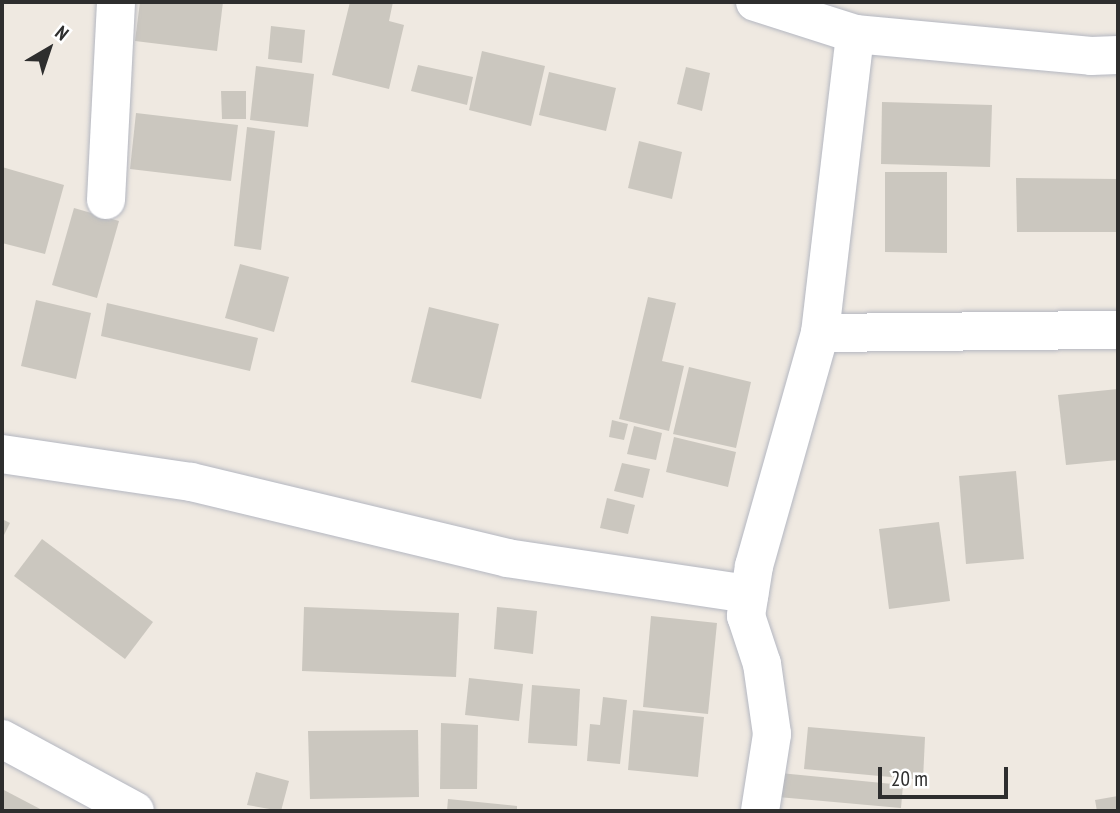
<!DOCTYPE html>
<style>
body{margin:0}
#map{position:relative;width:1120px;height:813px;overflow:hidden;background:#efe9e1;font-family:"PT Sans Narrow",sans-serif}
div>[style]{position:absolute}
[style*='--x']{left:calc(var(--x)*1px);top:calc(var(--y)*1px);width:calc(var(--w)*1px);rotate:calc(var(--a)*1deg)}
.building>*{inset:0;background:#cbc7bf}
.roads{filter:drop-shadow(0 0 2px #b4b7c1) drop-shadow(0 0 2px #b4b7c1)}
.street>*{height:38px;margin:-19px;padding:0 19px;transform-origin:19px;border-radius:19px;background:#fff}
span{translate:-50% -50%;white-space:nowrap;text-align:center;line-height:1.15;-webkit-text-stroke:7px #fff;paint-order:stroke}
.frame{position:absolute;inset:0;border:4px solid #2e2e2e;pointer-events:none}
.north{position:absolute;left:14px;top:14px;width:70px;height:70px;-webkit-text-stroke:5px #fff;paint-order:stroke;rotate:39deg;font-size:19px;font-weight:700;line-height:28px;text-align:center;color:#2e2e2e}
.north::after{content:'';display:block;margin:auto;width:24px;height:32px;background:#2e2e2e;clip-path:polygon(50% 0,100% 100%,50% 72%,0 100%)}
.scale{position:absolute;left:878px;top:767px;width:130px;height:32px;box-sizing:border-box;border:4px solid #2e2e2e;border-top:0;padding-left:9px;font-size:21px;line-height:24px;white-space:nowrap;color:#2e2e2e;-webkit-text-stroke:5px #fff;paint-order:stroke}
</style>
<div id="map">
<div class="building">
<div style="clip-path:polygon(140px 2px,223px 2px,217px 51px,135px 41px)"></div>
<div style="clip-path:polygon(350px 2px,393px 2px,389px 21px,404px 25px,389px 89px,332px 75px)"></div>
<div style="clip-path:polygon(271px 26px,305px 30px,302px 63px,268px 59px)"></div>
<div style="clip-path:polygon(482px 51px,545px 66px,531px 126px,469px 110px)"></div>
<div style="clip-path:polygon(418px 65px,473px 77px,467px 105px,411px 91px)"></div>
<div style="clip-path:polygon(256px 66px,314px 74px,308px 127px,250px 120px)"></div>
<div style="clip-path:polygon(686px 67px,710px 73px,702px 111px,677px 104px)"></div>
<div style="clip-path:polygon(549px 72px,616px 88px,606px 131px,539px 115px)"></div>
<div style="clip-path:polygon(221px 91px,246px 91px,246px 119px,222px 119px)"></div>
<div style="clip-path:polygon(882px 102px,992px 105px,990px 167px,881px 164px)"></div>
<div style="clip-path:polygon(136px 113px,238px 125px,231px 181px,130px 169px)"></div>
<div style="clip-path:polygon(247px 127px,275px 131px,261px 250px,234px 246px)"></div>
<div style="clip-path:polygon(639px 141px,682px 152px,672px 199px,628px 188px)"></div>
<div style="clip-path:polygon(2px 167px,64px 185px,45px 254px,2px 243px)"></div>
<div style="clip-path:polygon(885px 172px,947px 172px,947px 253px,885px 252px)"></div>
<div style="clip-path:polygon(1016px 178px,1118px 179px,1118px 232px,1017px 232px)"></div>
<div style="clip-path:polygon(74px 208px,119px 221px,97px 298px,52px 285px)"></div>
<div style="clip-path:polygon(240px 264px,289px 277px,274px 332px,225px 318px)"></div>
<div style="clip-path:polygon(648px 297px,676px 303px,662px 361px,684px 366px,669px 431px,619px 419px)"></div>
<div style="clip-path:polygon(36px 300px,91px 313px,76px 379px,21px 366px)"></div>
<div style="clip-path:polygon(107px 303px,258px 338px,250px 371px,101px 336px)"></div>
<div style="clip-path:polygon(429px 307px,499px 324px,481px 399px,411px 382px)"></div>
<div style="clip-path:polygon(689px 367px,751px 382px,736px 448px,673px 434px)"></div>
<div style="clip-path:polygon(1118px 389px,1118px 460px,1066px 465px,1058px 395px)"></div>
<div style="clip-path:polygon(612px 420px,628px 424px,624px 440px,609px 437px)"></div>
<div style="clip-path:polygon(634px 426px,662px 433px,656px 460px,627px 454px)"></div>
<div style="clip-path:polygon(674px 437px,736px 452px,728px 487px,666px 472px)"></div>
<div style="clip-path:polygon(622px 463px,650px 469px,643px 498px,614px 491px)"></div>
<div style="clip-path:polygon(1016px 471px,1024px 559px,966px 564px,959px 476px)"></div>
<div style="clip-path:polygon(607px 498px,635px 505px,628px 534px,600px 528px)"></div>
<div style="clip-path:polygon(2px 519px,10px 523px,2px 539px)"></div>
<div style="clip-path:polygon(939px 522px,950px 601px,889px 609px,879px 529px)"></div>
<div style="clip-path:polygon(42px 539px,153px 622px,125px 659px,14px 576px)"></div>
<div style="clip-path:polygon(304px 607px,459px 613px,456px 677px,302px 671px)"></div>
<div style="clip-path:polygon(497px 607px,537px 611px,533px 654px,494px 649px)"></div>
<div style="clip-path:polygon(651px 616px,717px 623px,708px 714px,643px 707px)"></div>
<div style="clip-path:polygon(469px 678px,523px 684px,519px 721px,465px 715px)"></div>
<div style="clip-path:polygon(532px 685px,580px 689px,577px 746px,528px 743px)"></div>
<div style="clip-path:polygon(603px 697px,627px 700px,620px 764px,587px 761px,590px 724px,600px 725px)"></div>
<div style="clip-path:polygon(633px 710px,704px 717px,698px 777px,628px 770px)"></div>
<div style="clip-path:polygon(441px 723px,478px 725px,477px 789px,440px 789px)"></div>
<div style="clip-path:polygon(808px 727px,925px 737px,923px 780px,804px 769px)"></div>
<div style="clip-path:polygon(418px 730px,419px 797px,310px 799px,308px 731px)"></div>
<div style="clip-path:polygon(256px 772px,289px 781px,281px 811px,247px 805px)"></div>
<div style="clip-path:polygon(780px 773px,903px 785px,901px 808px,778px 797px)"></div>
<div style="clip-path:polygon(2px 789px,44px 811px,2px 811px)"></div>
<div style="clip-path:polygon(1118px 796px,1118px 811px,1097px 811px,1095px 800px)"></div>
<div style="clip-path:polygon(448px 799px,517px 806px,517px 811px,447px 811px)"></div>
</div>
<div class="roads">
<div class="street">
<div style="--x:755;--y:2;--w:105;--a:17.7"></div>
<div style="--x:855;--y:34;--w:237;--a:5.3"></div>
<div style="--x:1091;--y:56;--w:27;--a:-2"></div>
<div style="--x:106;--y:200;--w:198;--a:-87.1"></div>
<div style="--x:820;--y:333;--w:298;--a:-0.6"></div>
<div style="--x:2;--y:454;--w:191;--a:8.4"></div>
<div style="--x:191;--y:482;--w:325;--a:13.5"></div>
<div style="--x:507;--y:558;--w:245;--a:8.5"></div>
<div style="--x:2;--y:739;--w:151;--a:28.4"></div>
<div style="--x:760;--y:811;--w:78;--a:-81.1"></div>
<div style="--x:772;--y:734;--w:71;--a:-98.1"></div>
<div style="--x:762;--y:664;--w:51;--a:-108.4"></div>
<div style="--x:746;--y:616;--w:51;--a:-80.9"></div>
<div style="--x:754;--y:566;--w:242;--a:-74.2"></div>
<div style="--x:820;--y:333;--w:301;--a:-83.3"></div>
</div>
</div>
<div class="frame"></div>
<div class="north">N</div>
<div class="scale">20 m</div>
</div>
